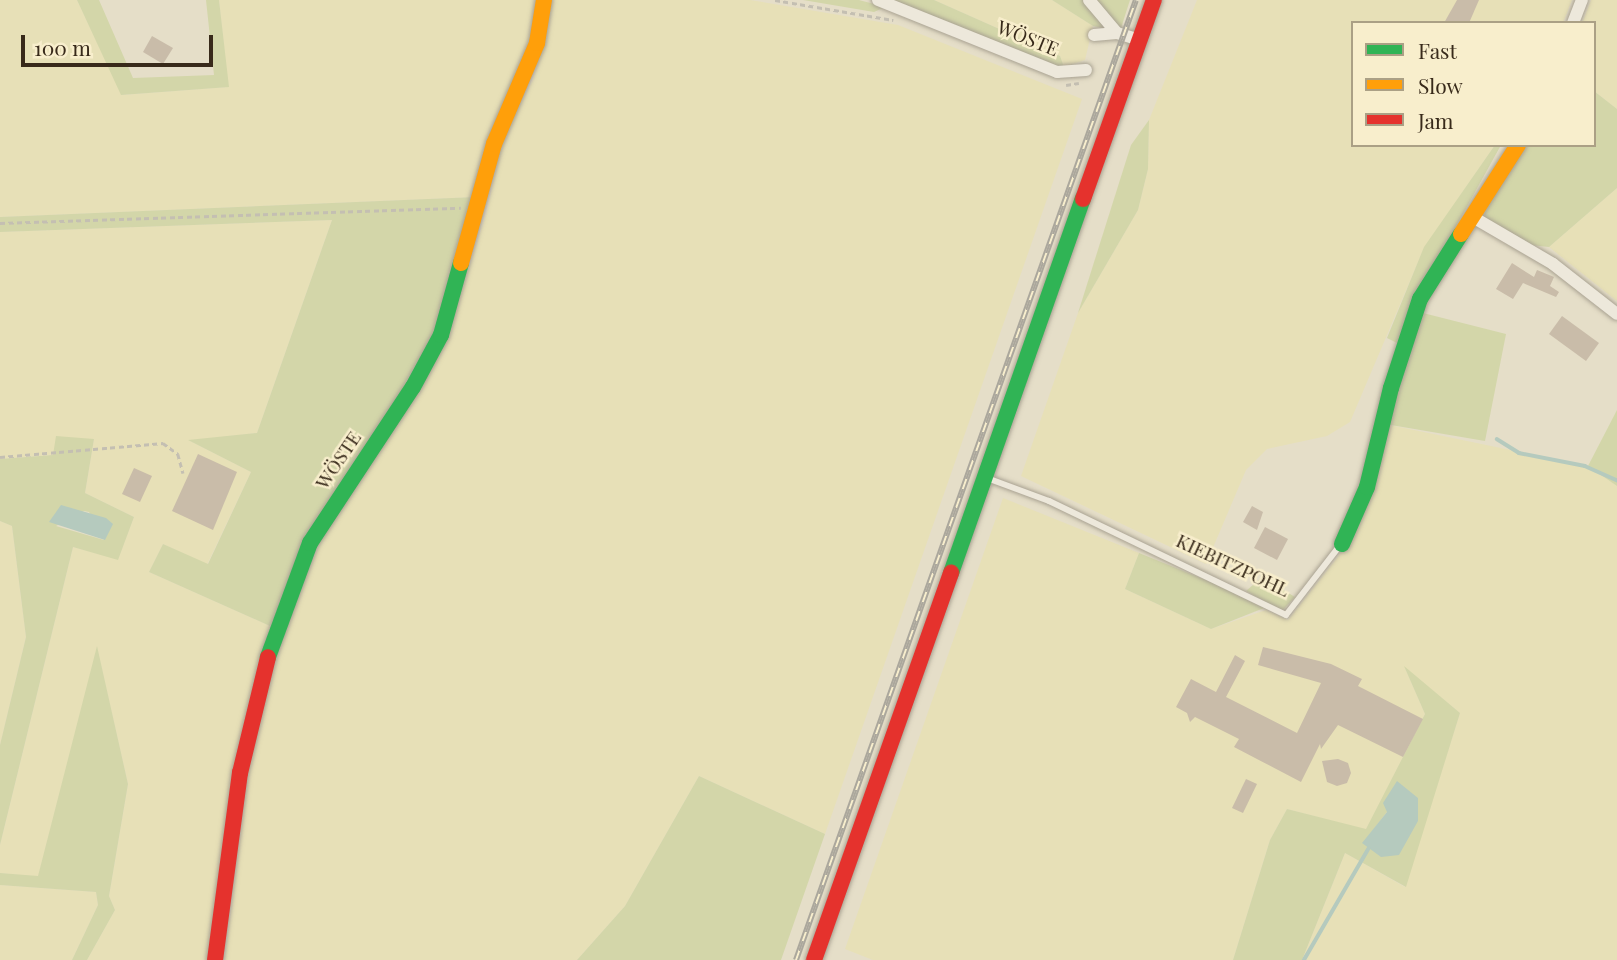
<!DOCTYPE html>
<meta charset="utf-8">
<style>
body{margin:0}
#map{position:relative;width:1617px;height:960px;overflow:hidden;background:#e5dec8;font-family:"Playfair Display",serif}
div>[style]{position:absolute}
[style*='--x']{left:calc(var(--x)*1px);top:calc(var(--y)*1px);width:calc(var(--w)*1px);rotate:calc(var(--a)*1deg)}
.farmland>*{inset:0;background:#e7e0b7}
.green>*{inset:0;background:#d3d6a9}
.water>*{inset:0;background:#b5cabe}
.stream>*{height:3.5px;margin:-1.75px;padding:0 1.75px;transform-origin:1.75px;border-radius:1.75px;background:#b5cabe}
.building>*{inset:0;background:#c9bca9}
.path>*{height:2.5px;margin-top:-1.25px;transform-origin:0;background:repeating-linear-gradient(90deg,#c4bfb2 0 5px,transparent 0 8.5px)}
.roads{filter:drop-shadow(0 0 2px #a9a292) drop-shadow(0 0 2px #a9a292)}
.lane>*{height:6px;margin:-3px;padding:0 3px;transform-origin:3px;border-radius:3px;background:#ede8db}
.street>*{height:12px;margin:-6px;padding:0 6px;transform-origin:6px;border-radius:6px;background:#ede8db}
.fast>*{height:16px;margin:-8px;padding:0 8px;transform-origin:8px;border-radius:8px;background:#30b455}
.slow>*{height:16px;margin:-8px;padding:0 8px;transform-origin:8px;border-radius:8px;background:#ff9f0a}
.jam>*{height:16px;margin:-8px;padding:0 8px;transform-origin:8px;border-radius:8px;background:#e5322d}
.rail>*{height:6px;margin-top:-3px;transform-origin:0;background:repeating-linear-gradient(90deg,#f8eecc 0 10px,#aba79c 0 20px);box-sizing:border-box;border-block:2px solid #aba79c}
span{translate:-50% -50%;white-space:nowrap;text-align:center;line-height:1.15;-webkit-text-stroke:5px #f8eecc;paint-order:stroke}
.street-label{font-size:19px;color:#382a1a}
.legend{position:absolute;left:1351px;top:21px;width:245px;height:126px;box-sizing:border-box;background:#f8eecc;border:2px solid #aba085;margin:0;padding:9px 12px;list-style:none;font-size:21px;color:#382a1a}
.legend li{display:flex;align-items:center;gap:14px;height:35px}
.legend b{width:35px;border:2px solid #aba085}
.scale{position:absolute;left:21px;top:35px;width:192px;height:32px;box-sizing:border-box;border:4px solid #382a1a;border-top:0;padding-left:9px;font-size:21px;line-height:24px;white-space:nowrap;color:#382a1a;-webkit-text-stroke:5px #f8eecc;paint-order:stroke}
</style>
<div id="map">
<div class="farmland">
<div style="clip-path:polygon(0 0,77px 0,122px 95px,228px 87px,219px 0,540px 0,526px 69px,476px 197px,0 217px)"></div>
<div style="clip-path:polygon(552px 0,750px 0,898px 25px,1082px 99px,825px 834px,699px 776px,625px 906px,577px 960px,225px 960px,251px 753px,276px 657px,325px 529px,448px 335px,488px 208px,502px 141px,534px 78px)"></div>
<div style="clip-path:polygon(934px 0,1052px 0,1093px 26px,1085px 60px,1064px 67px,1060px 56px)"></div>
<div style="clip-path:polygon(1197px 0,1572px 0,1563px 23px,1353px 23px,1353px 145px,1495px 145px,1424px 248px,1350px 422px,1327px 436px,1267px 449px,1246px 470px,1206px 564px,1021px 476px,1078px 313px,1138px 210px,1148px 169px,1149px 120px)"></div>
<div style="clip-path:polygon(1591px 0,1617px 0,1617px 109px,1594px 91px,1594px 23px,1582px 23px)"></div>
<div style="clip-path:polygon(1617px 188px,1617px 301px,1549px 247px)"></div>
<div style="clip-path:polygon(332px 220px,257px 433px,190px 441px,251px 472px,207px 565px,163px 544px,149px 572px,270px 626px,211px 960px,87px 960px,115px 910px,109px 896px,128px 784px,97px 648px,38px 877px,0 873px,0 845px,73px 547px,118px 559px,134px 517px,85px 493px,94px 439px,53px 455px,0 459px,0 232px)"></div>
<div style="clip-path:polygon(1385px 424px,1588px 466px,1617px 486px,1617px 960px,1302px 960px,1345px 853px,1405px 887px,1460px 713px,1405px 668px,1425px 714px,1366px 830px,1287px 809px,1270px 840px,1233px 960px,873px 960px,845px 949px,1003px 498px,1139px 553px,1125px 589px,1211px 629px,1266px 610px,1288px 620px,1348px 544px)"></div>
<div style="clip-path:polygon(0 521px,12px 526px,26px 637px,0 745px)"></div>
<div style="clip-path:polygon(0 885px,96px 892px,98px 905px,72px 960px,0 960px)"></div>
</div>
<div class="green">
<div style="clip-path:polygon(77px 0,99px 0,133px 78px,214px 75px,206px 0,219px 0,229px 87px,121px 95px)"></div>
<div style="clip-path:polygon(803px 0,859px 0,885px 7px,874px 12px)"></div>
<div style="clip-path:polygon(893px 0,934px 0,1060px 56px,1064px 67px,1047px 65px)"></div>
<div style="clip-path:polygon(1052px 0,1130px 0,1121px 28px,1114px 30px,1093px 26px)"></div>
<div style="clip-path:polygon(1594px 91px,1617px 109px,1617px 188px,1549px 247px,1530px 245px,1486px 219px,1483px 207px,1525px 145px,1594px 145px)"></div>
<div style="clip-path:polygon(1149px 120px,1148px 169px,1138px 210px,1078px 313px,1131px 145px)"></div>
<div style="clip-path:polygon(1495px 145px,1501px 145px,1439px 257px,1399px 344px,1387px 338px,1424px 247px)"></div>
<div style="clip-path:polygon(476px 197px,441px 319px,270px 626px,149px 572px,163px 544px,208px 564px,251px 472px,188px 440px,257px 433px,332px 220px,0 232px,0 217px)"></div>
<div style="clip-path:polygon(1419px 312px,1506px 334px,1485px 441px,1385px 424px)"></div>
<div style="clip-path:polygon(1617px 410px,1617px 486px,1588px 466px)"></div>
<div style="clip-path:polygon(evenodd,56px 436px,94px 439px,85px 493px,134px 517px,118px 560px,73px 547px,0 845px,0 745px,26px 637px,12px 526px,0 521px,0 459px,53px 455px,56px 436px,84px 511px,89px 512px,104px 540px,56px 526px,84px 511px)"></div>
<div style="clip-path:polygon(1139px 553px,1213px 583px,1264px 608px,1211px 629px,1125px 589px)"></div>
<div style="clip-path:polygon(1261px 578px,1265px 579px,1295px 597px,1282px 611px,1246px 591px)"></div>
<div style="clip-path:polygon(97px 646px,128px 784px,109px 896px,115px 910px,87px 960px,72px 960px,98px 905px,96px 892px,0 885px,0 873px,38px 876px)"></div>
<div style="clip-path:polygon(evenodd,1404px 666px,1460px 713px,1406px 887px,1345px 853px,1302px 960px,1233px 960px,1270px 840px,1287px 809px,1366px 829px,1425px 714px,1404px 666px,1387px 812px,1399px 855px,1363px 843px,1387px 812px)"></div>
<div style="clip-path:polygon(699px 776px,825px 834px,781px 960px,577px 960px,625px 906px)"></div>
</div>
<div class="water">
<div style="clip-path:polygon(61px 505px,106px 518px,113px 524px,105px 540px,49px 522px)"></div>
<div style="clip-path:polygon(1397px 781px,1418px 798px,1418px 821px,1399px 855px,1381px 857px,1362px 843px,1387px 812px,1383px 803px)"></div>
</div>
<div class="stream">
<div style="--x:1497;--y:439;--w:26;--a:32"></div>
<div style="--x:1519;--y:453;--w:67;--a:11.1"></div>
<div style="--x:1585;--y:466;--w:35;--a:24"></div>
<div style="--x:1304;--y:960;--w:129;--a:-59.9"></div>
</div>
<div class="building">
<div style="clip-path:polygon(1457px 0,1479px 0,1469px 23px,1444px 23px)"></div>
<div style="clip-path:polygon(152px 36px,173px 48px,163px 64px,143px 52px)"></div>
<div style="clip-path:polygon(1512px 263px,1534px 277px,1537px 270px,1554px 277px,1550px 286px,1559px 292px,1556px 297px,1523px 283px,1513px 299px,1496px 289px)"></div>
<div style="clip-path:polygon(1562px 316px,1599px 343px,1586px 361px,1549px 334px)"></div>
<div style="clip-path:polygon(198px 454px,237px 472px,213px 530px,172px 511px)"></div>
<div style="clip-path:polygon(134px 468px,152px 476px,140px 502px,122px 494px)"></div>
<div style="clip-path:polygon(1252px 506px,1263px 512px,1257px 530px,1243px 522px)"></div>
<div style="clip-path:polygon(1265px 527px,1288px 539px,1277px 560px,1254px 548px)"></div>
<div style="clip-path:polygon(1263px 647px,1331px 664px,1362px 679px,1358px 686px,1423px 719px,1403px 757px,1338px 725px,1321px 749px,1320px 744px,1301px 782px,1234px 747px,1239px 739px,1195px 717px,1190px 722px,1187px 713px,1176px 707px,1191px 679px,1216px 692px,1235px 655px,1245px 661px,1226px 697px,1297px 733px,1321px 683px,1258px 665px)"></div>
<div style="clip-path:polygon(1338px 759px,1348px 763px,1351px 773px,1347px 783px,1337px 786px,1327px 782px,1322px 761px)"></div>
<div style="clip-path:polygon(1246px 779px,1257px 784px,1243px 813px,1232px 808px)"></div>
</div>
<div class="path">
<div style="--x:775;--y:0;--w:120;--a:9.6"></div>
<div style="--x:1066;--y:85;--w:13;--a:-9"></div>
<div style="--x:0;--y:223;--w:461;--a:-1.9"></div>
<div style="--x:0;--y:457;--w:164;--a:-4.9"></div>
<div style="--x:163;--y:443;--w:19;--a:36"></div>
<div style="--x:178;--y:454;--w:20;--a:75"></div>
</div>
<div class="roads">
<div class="lane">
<div style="--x:987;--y:478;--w:66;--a:20.4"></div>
<div style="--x:1049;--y:501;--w:263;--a:25.7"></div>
<div style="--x:1286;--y:615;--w:90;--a:-52.2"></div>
</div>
<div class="street">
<div style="--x:878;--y:0;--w:193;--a:21.9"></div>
<div style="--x:1057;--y:72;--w:29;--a:-4"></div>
<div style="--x:1089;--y:0;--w:43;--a:49.7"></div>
<div style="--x:1573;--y:23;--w:25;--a:-69"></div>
<div style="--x:1094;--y:35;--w:23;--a:-5"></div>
<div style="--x:1117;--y:33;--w:24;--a:17"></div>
<div style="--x:1471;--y:216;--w:95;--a:30.3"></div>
<div style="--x:1553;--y:264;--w:81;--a:38"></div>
</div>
<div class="fast">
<div style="--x:1342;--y:544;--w:62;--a:-66.3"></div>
<div style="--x:1367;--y:487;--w:102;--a:-76.4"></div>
<div style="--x:1391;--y:388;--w:94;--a:-72"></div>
<div style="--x:1420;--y:299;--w:77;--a:-57.8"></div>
<div style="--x:951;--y:573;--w:397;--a:-70.6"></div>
<div style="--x:268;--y:657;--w:121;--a:-69.8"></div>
<div style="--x:310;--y:543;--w:187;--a:-56.6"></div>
<div style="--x:413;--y:387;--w:59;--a:-61.7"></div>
<div style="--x:441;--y:335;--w:75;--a:-74.5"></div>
</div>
<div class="slow">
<div style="--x:1461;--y:234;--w:106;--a:-57.4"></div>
<div style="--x:461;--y:263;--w:123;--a:-74.5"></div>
<div style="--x:494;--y:144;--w:110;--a:-66.9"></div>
<div style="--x:537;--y:43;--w:44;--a:-80.8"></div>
</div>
<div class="jam">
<div style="--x:1083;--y:199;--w:211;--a:-70.4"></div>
<div style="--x:215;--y:960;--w:189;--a:-82.4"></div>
<div style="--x:240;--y:773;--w:119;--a:-76.4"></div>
<div style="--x:814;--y:960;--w:411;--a:-70.5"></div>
</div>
</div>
<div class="rail">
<div style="--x:796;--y:960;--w:1018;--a:-70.5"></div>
</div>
<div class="street-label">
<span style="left:1028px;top:38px;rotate:22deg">WÖSTE</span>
<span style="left:338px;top:460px;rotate:-56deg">WÖSTE</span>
<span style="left:1233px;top:565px;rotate:25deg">KIEBITZPOHL</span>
</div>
<ul class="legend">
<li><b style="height:9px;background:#30b455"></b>Fast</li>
<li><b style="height:9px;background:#ff9f0a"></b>Slow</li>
<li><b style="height:9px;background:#e5322d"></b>Jam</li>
</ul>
<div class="scale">100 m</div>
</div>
